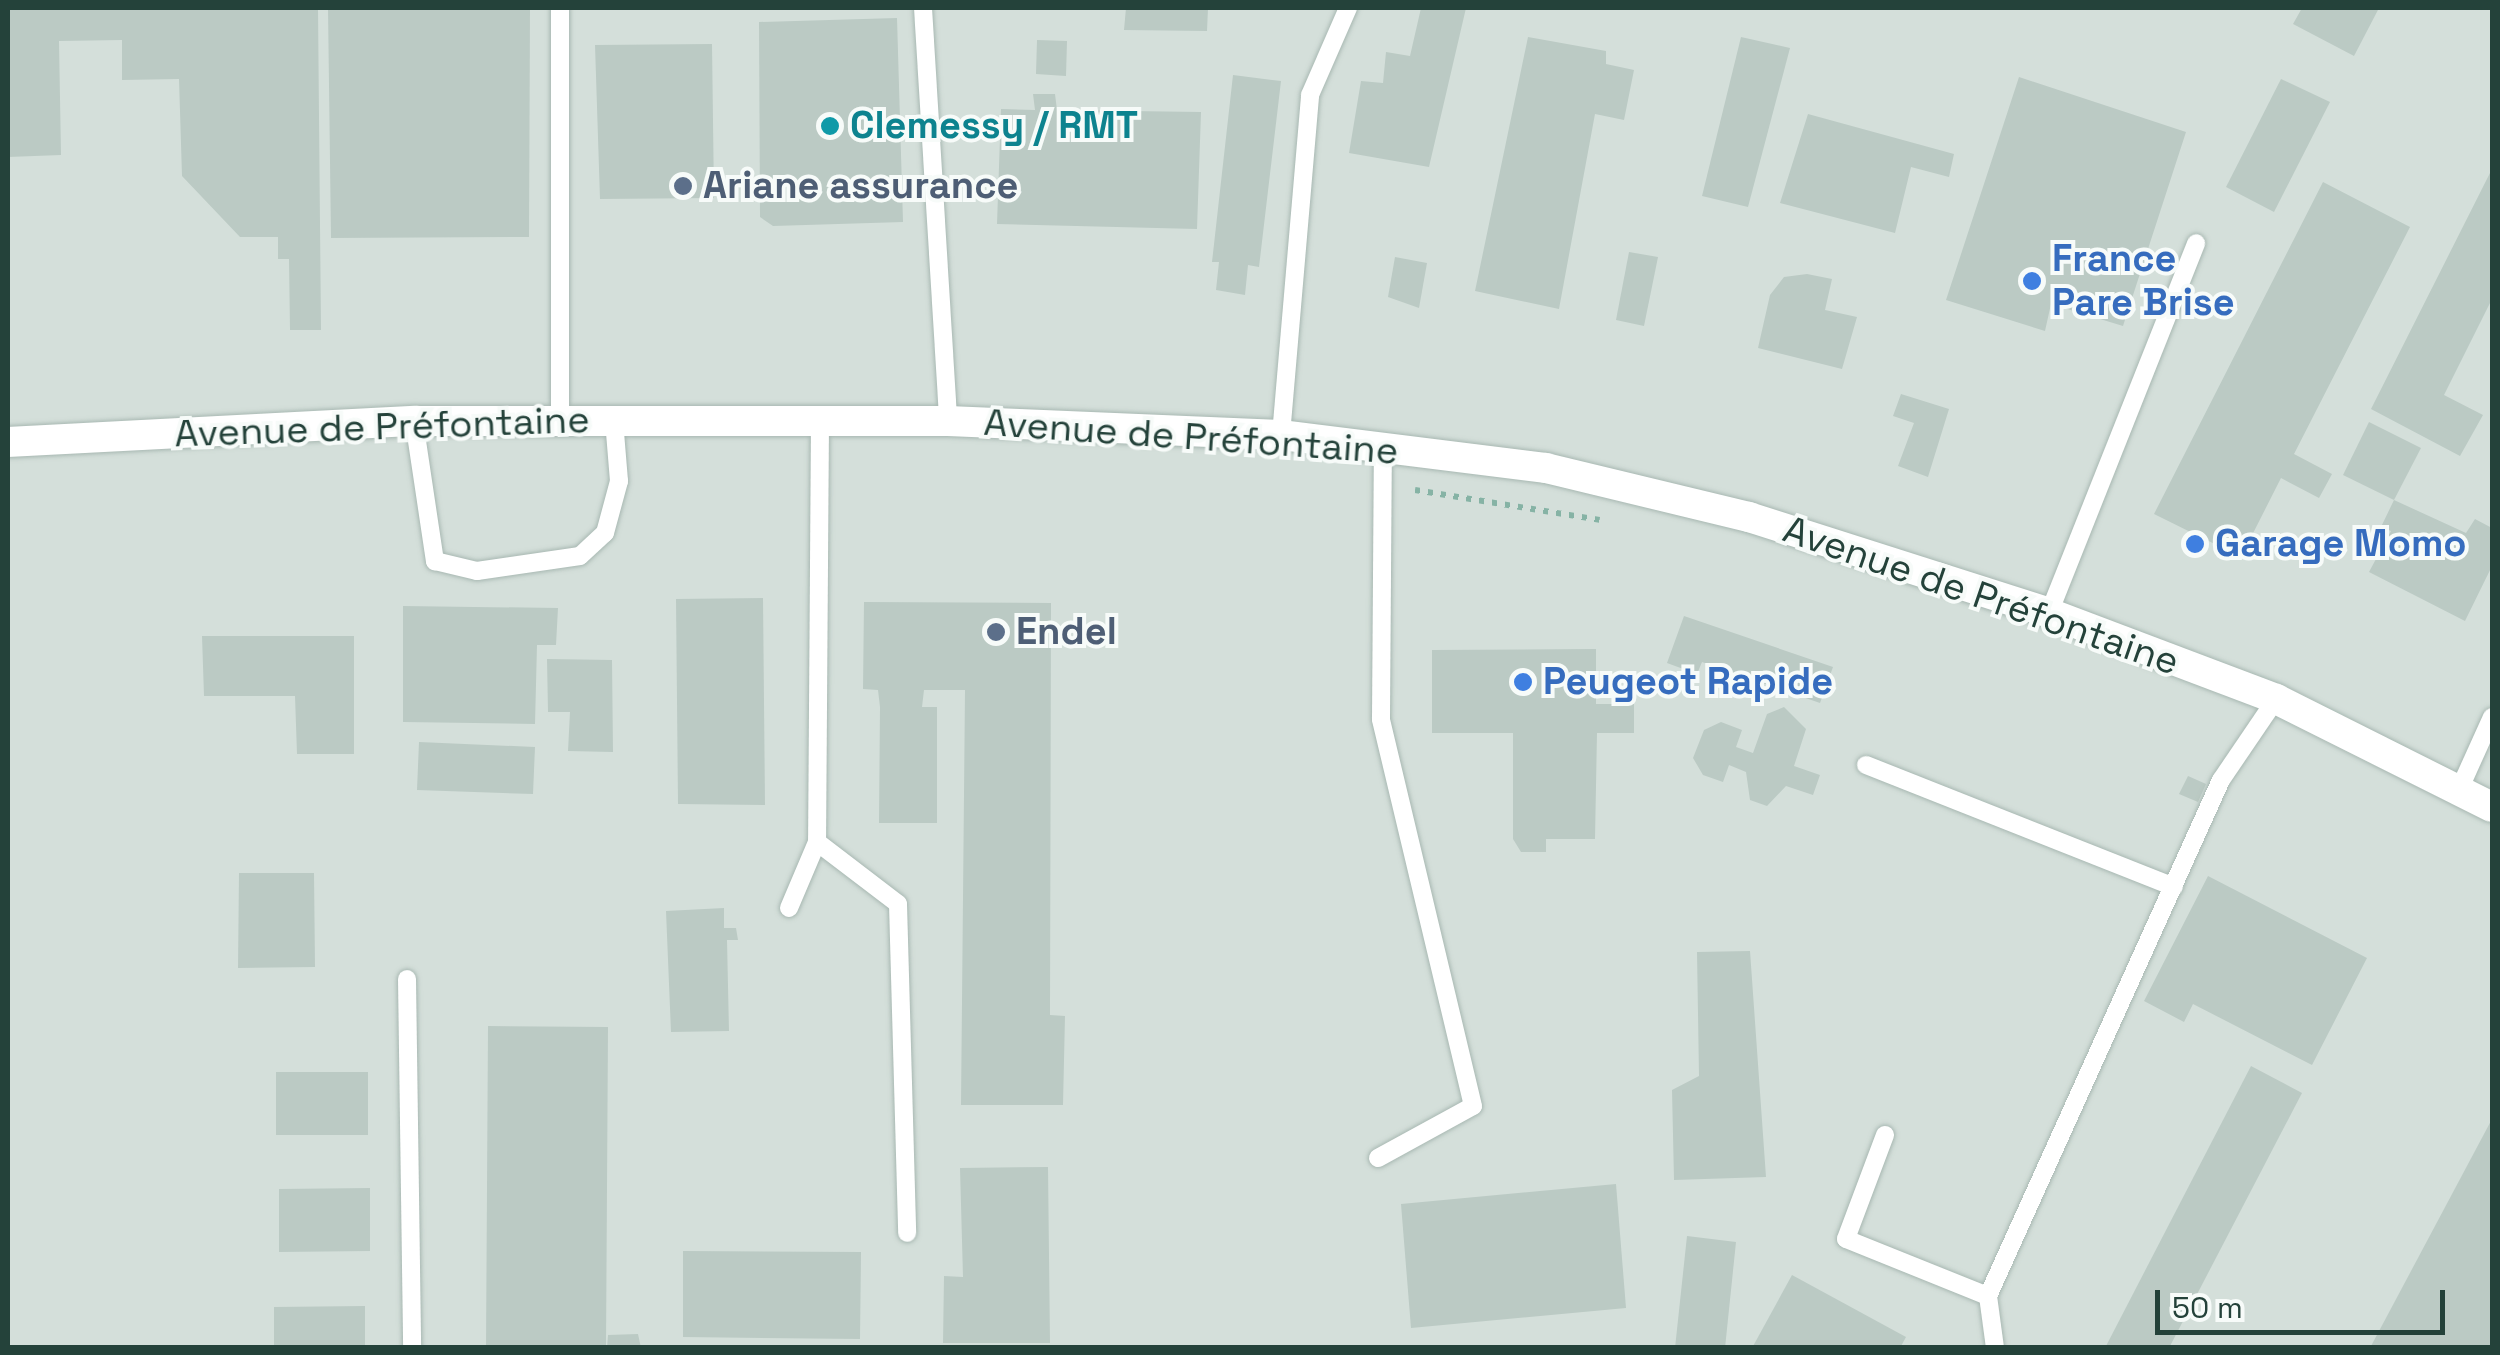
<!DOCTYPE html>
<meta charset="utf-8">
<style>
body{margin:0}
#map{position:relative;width:2500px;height:1355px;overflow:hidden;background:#e6efeb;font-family:"Space Grotesk",sans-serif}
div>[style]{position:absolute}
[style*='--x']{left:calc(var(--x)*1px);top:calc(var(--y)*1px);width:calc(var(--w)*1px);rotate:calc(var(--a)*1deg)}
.built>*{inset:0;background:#d4dfda}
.building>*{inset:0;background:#bbcac4}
.path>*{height:6px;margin-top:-3px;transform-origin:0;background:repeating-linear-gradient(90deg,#86b3a5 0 5px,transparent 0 13px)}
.roads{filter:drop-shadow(0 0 2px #a8b8b2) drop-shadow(0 0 2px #a8b8b2)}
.service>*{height:18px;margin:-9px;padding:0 9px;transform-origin:9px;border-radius:9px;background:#fff}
.secondary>*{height:30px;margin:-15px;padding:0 15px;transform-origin:15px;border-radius:15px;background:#fff}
.dots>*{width:28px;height:28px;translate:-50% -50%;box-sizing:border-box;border:5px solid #f7fbf9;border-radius:50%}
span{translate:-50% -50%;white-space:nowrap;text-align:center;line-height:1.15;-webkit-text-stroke:8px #f7fbf9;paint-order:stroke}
.culture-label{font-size:38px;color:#0d838f;font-weight:700}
.left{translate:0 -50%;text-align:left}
.service-label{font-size:38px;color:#4e5e75;font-weight:700}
.shop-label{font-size:38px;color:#366cbe;font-weight:700}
.street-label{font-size:38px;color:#24423a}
.frame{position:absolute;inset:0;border:10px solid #24423a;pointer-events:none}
.scale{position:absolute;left:2155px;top:1290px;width:290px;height:45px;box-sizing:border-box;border:5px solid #24423a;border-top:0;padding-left:12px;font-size:30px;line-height:35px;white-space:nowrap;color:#24423a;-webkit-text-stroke:8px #f7fbf9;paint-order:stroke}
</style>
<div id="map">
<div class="built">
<div style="clip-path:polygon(8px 8px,2492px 8px,2492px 1347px,8px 1348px)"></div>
</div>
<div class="building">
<div style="clip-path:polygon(8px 8px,318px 8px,321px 330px,290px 330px,289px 259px,278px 259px,278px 237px,240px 237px,182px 176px,179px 79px,122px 80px,122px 40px,59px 41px,61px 155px,8px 157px)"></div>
<div style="clip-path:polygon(328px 8px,530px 8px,529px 237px,331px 238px)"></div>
<div style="clip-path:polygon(1126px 8px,1208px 8px,1207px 31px,1124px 30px)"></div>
<div style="clip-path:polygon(1421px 8px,1466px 8px,1429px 167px,1349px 153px,1361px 81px,1383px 83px,1386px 52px,1410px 56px)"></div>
<div style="clip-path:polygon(2302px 8px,2379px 8px,2354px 56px,2293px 24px)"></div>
<div style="clip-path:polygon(897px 18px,903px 222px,773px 226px,760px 217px,759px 22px)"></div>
<div style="clip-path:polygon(1528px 37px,1606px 51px,1606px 64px,1634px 70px,1624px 120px,1595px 114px,1559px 309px,1475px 291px)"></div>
<div style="clip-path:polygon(1741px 37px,1790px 48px,1748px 207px,1702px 196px)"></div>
<div style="clip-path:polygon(1037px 40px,1067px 41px,1066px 76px,1036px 74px)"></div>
<div style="clip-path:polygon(712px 44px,714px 198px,600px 199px,595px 45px)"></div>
<div style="clip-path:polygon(1233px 75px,1281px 81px,1259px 267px,1248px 265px,1245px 295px,1216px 290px,1219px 262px,1212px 262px)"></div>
<div style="clip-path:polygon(2019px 77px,2186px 132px,2123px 326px,2051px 304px,2045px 331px,1946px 300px)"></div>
<div style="clip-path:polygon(2281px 79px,2330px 102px,2274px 212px,2226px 187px)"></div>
<div style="clip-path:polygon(1033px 94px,1055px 94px,1057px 110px,1201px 112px,1197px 229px,997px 224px,1001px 109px,1035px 110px)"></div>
<div style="clip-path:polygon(1808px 114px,1954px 154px,1949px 177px,1911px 167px,1895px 233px,1780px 203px)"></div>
<div style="clip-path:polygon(2492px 169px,2492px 299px,2444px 395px,2483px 415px,2460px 456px,2371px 409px)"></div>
<div style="clip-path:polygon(2323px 182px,2410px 227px,2294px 454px,2332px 474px,2319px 498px,2281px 478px,2241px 557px,2154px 514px)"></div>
<div style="clip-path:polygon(1629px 252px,1658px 257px,1644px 326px,1616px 320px)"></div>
<div style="clip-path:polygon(1395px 257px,1427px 263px,1419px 308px,1388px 297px)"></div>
<div style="clip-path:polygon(1807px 274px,1832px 279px,1825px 310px,1857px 317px,1842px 369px,1758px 348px,1770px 295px,1784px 277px)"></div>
<div style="clip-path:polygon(1901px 394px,1949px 409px,1928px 477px,1898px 466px,1914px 423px,1893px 416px)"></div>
<div style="clip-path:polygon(2369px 422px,2421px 448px,2394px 500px,2343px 475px)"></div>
<div style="clip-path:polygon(2394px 500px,2466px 533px,2475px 519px,2492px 528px,2492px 566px,2465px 621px,2369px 572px,2391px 531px,2381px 527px)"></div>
<div style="clip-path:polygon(763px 598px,765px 805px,678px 804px,676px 599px)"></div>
<div style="clip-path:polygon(864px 602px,1051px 603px,1050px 1015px,1065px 1016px,1063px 1105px,961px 1105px,965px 690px,924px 690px,922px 707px,937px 707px,937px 823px,879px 823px,880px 707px,878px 690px,863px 689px)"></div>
<div style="clip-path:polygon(403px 606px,558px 608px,556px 645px,537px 645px,535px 724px,403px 722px)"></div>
<div style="clip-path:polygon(1684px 616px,1833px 667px,1820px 703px,1702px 662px,1697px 674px,1667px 663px)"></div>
<div style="clip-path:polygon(202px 636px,354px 636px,354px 754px,297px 754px,295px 696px,204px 696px)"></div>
<div style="clip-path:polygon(1596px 649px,1596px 704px,1634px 704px,1634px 733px,1597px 733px,1595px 839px,1546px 839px,1546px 852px,1521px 852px,1513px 839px,1513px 733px,1432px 733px,1432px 650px)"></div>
<div style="clip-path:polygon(547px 659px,612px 660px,613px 752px,568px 751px,570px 712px,548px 712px)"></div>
<div style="clip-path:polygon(1784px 707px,1806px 729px,1794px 766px,1820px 775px,1813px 795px,1786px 786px,1767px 806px,1750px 800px,1746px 772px,1729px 765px,1723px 782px,1703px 775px,1693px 758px,1704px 730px,1721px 722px,1742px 730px,1736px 747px,1753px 753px,1767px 714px)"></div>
<div style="clip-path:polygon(419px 742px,535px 747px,533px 794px,417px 790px)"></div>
<div style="clip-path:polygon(2188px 776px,2206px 784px,2198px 802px,2179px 794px)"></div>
<div style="clip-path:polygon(239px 873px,314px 873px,315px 967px,238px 968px)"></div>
<div style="clip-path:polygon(2208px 876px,2367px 958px,2312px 1065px,2193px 1004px,2184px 1022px,2144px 1001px)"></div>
<div style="clip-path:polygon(724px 908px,724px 928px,736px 928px,738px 940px,727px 940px,729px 1031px,671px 1032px,666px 911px)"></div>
<div style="clip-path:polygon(1750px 951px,1766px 1177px,1674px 1180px,1672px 1090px,1699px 1076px,1697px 952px)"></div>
<div style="clip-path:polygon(488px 1026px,608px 1027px,606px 1348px,486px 1348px)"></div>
<div style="clip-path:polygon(2251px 1066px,2302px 1093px,2169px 1348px,2105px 1348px)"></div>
<div style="clip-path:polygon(276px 1072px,368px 1072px,368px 1135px,276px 1135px)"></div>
<div style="clip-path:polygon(2492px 1119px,2492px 1348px,2370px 1348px)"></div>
<div style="clip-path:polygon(1048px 1167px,1050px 1343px,943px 1343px,944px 1276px,963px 1277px,960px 1168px)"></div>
<div style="clip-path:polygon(1616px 1184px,1626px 1308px,1411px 1328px,1401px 1204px)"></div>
<div style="clip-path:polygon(370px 1188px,370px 1251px,279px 1252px,279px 1189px)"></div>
<div style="clip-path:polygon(1687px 1236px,1736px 1242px,1725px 1348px,1675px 1348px)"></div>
<div style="clip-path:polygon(683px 1251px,861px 1252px,860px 1339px,683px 1337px)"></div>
<div style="clip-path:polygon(1792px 1275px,1906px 1337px,1900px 1348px,1752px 1348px)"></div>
<div style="clip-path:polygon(365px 1306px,365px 1348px,274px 1348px,274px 1307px)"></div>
<div style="clip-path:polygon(638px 1334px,641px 1348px,607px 1348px,608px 1335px)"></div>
</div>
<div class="path">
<div style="--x:1415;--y:490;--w:187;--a:9.2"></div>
</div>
<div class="roads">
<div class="service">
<div style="--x:923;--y:8;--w:414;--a:86.5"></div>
<div style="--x:560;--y:420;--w:412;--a:-90"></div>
<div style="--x:414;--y:421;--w:142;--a:81.5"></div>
<div style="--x:435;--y:561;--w:43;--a:13.4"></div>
<div style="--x:477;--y:571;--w:104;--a:-8.3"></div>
<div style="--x:580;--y:556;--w:34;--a:-43"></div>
<div style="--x:605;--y:533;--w:54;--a:-74.9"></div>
<div style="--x:619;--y:481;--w:61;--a:-94.7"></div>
<div style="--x:820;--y:421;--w:421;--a:90.4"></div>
<div style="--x:817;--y:842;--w:102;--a:37.4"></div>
<div style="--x:898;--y:904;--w:329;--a:88.4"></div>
<div style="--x:1281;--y:435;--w:341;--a:-85.1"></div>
<div style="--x:1310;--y:95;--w:95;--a:-66.4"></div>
<div style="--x:2049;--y:613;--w:398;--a:-68.3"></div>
<div style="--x:1866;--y:765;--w:331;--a:21.6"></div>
<div style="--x:2459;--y:790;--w:80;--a:-65.7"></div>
<div style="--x:789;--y:908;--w:72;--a:-67"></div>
<div style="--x:407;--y:979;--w:369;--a:89.2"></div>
<div style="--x:1885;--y:1135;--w:111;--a:110.6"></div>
<div style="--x:1846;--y:1239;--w:153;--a:21.9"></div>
<div style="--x:1988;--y:1296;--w:566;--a:-65.7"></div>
<div style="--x:2221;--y:780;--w:98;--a:-55.8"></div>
<div style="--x:1378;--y:1158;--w:108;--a:-28.7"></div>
<div style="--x:1473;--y:1106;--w:398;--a:-103.4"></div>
<div style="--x:1381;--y:719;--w:272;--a:-89.6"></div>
<div style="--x:1988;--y:1296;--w:52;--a:82.3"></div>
</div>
<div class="secondary">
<div style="--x:8;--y:442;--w:407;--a:-3"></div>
<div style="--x:414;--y:421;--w:534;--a:0"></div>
<div style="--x:948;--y:421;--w:333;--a:2.4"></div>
<div style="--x:1281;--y:435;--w:267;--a:7.1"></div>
<div style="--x:1546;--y:468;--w:209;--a:13.6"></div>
<div style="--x:1749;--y:517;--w:315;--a:17.7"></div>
<div style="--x:2049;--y:613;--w:243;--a:20.7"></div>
<div style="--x:2276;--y:699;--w:241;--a:26.6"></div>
</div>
</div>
<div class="dots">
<div style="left:830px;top:126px;background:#0f9aa8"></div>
<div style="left:683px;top:186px;background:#5c6f8a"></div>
<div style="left:2032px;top:281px;background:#3f7fe0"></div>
<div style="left:2195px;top:544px;background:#3f7fe0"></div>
<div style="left:996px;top:632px;background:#5c6f8a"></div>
<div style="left:1523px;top:682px;background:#3f7fe0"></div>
</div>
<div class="culture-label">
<span class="left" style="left:850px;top:126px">Clemessy / RMT</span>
</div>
<div class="service-label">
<span class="left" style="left:703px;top:186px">Ariane assurance</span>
<span class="left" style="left:1016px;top:632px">Endel</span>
</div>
<div class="shop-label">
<span class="left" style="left:2052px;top:281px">France<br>Pare Brise</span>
<span class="left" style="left:2215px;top:544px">Garage Momo</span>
<span class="left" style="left:1543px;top:682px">Peugeot Rapide</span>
</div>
<div class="street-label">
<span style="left:382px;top:427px;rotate:-2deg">Avenue de Préfontaine</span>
<span style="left:1191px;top:437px;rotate:4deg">Avenue de Préfontaine</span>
<span style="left:1981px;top:596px;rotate:19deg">Avenue de Préfontaine</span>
</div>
<div class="frame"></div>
<div class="scale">50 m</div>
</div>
